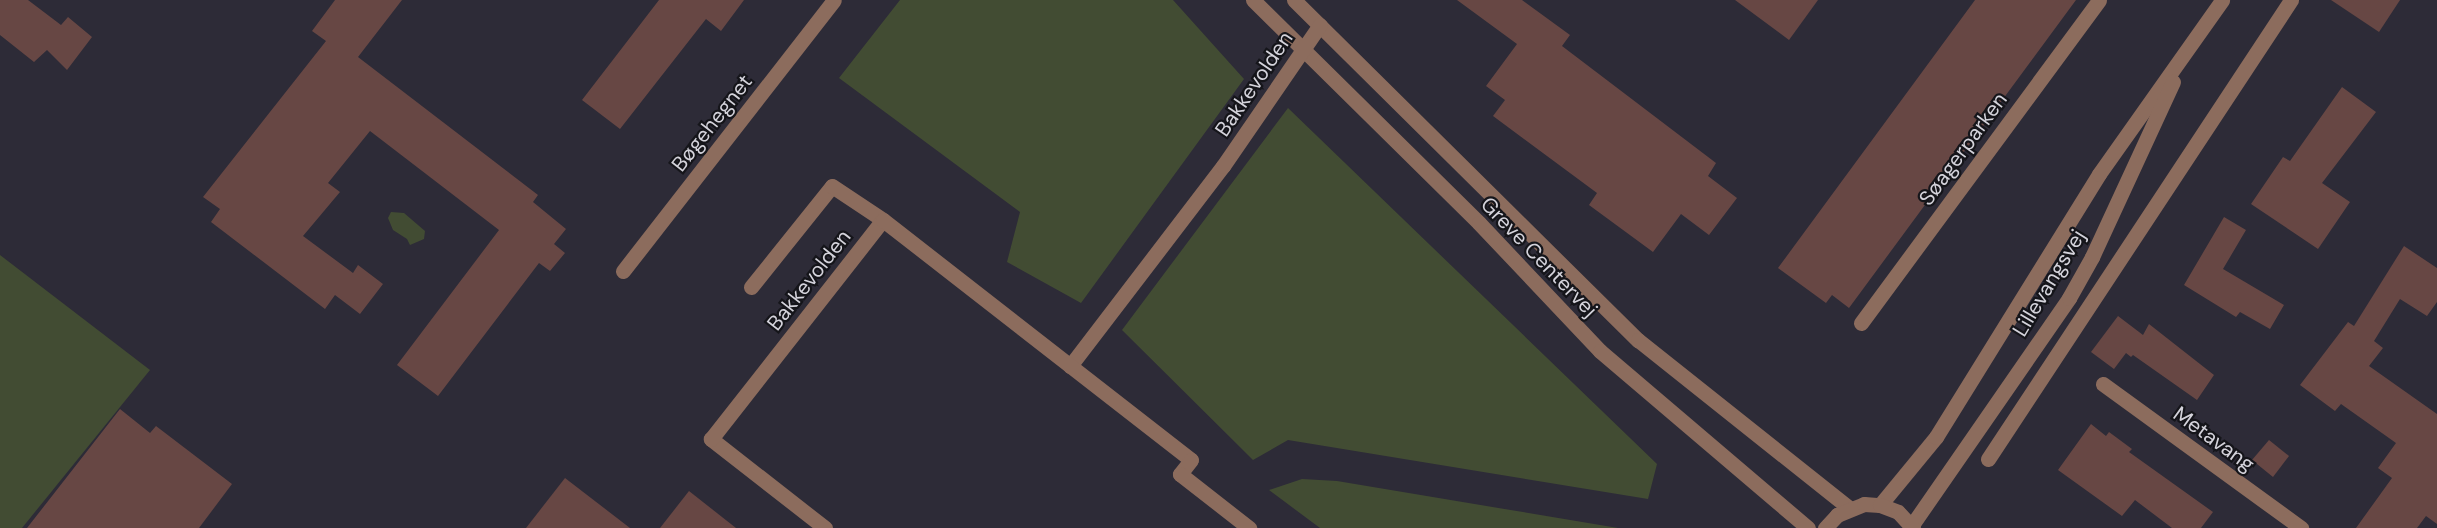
<!DOCTYPE html>
<meta charset="utf-8">
<style>
body{margin:0}
#map{position:relative;width:2437px;height:528px;overflow:hidden;background:#2d2b37;font-family:"DM Sans",sans-serif}
div>[style]{position:absolute}
[style*='--x']{left:calc(var(--x)*1px);top:calc(var(--y)*1px);width:calc(var(--w)*1px);rotate:calc(var(--a)*1deg)}
.green>*{inset:0;background:#424c33}
.building>*{inset:0;background:#674744}
.minor>*{height:15px;margin:-7.5px;padding:0 7.5px;transform-origin:7.5px;border-radius:7.5px;background:#8c6c5d}
span{translate:-50% -50%;white-space:nowrap;text-align:center;line-height:1.15;-webkit-text-stroke:4.5px #15151a;paint-order:stroke}
.street-label{font-size:21px;color:#d4d3db}
</style>
<div id="map">
<div class="green">
<div style="clip-path:polygon(900px 0,1173px 0,1244px 79px,1081px 303px,1007px 262px,1020px 212px,839px 78px)"></div>
<div style="clip-path:polygon(1288px 108px,1657px 464px,1648px 499px,1288px 440px,1253px 460px,1122px 330px)"></div>
<div style="clip-path:polygon(391px 212px,404px 213px,425px 231px,424px 239px,410px 245px,407px 239px,393px 230px,388px 218px)"></div>
<div style="clip-path:polygon(0 255px,150px 370px,22px 528px,0 528px)"></div>
<div style="clip-path:polygon(1302px 479px,1337px 481px,1618px 528px,1320px 528px,1269px 490px)"></div>
</div>
<div class="building">
<div style="clip-path:polygon(0 0,28px 0,61px 25px,68px 17px,92px 37px,67px 70px,47px 50px,34px 62px,0 35px)"></div>
<div style="clip-path:polygon(335px 0,402px 0,358px 57px,538px 195px,533px 202px,566px 229px,554px 244px,565px 253px,550px 271px,539px 263px,438px 396px,397px 365px,499px 230px,370px 131px,328px 183px,340px 192px,303px 236px,353px 273px,358px 265px,383px 284px,360px 314px,335px 295px,325px 309px,211px 222px,220px 209px,203px 197px,326px 41px,312px 31px)"></div>
<div style="clip-path:polygon(659px 0,744px 0,721px 31px,706px 19px,620px 129px,582px 100px)"></div>
<div style="clip-path:polygon(1457px 0,1522px 0,1570px 35px,1562px 46px,1716px 163px,1708px 176px,1737px 198px,1709px 235px,1681px 214px,1653px 252px,1589px 205px,1597px 193px,1493px 116px,1505px 100px,1486px 86px,1517px 44px)"></div>
<div style="clip-path:polygon(1735px 0,1818px 0,1789px 40px)"></div>
<div style="clip-path:polygon(1975px 0,2076px 0,1849px 308px,1832px 295px,1826px 303px,1778px 268px)"></div>
<div style="clip-path:polygon(2331px 0,2400px 0,2379px 32px)"></div>
<div style="clip-path:polygon(2342px 87px,2376px 112px,2322px 183px,2350px 202px,2318px 249px,2251px 204px,2283px 157px,2290px 161px)"></div>
<div style="clip-path:polygon(2224px 217px,2246px 230px,2223px 269px,2284px 305px,2270px 329px,2240px 312px,2236px 317px,2184px 285px)"></div>
<div style="clip-path:polygon(2404px 246px,2437px 268px,2437px 302px,2427px 316px,2400px 299px,2374px 341px,2383px 348px,2369px 366px,2437px 414px,2437px 524px,2426px 516px,2417px 528px,2356px 528px,2392px 478px,2378px 468px,2396px 443px,2341px 404px,2335px 411px,2300px 385px,2348px 322px,2354px 326px)"></div>
<div style="clip-path:polygon(2118px 316px,2143px 335px,2149px 324px,2214px 375px,2197px 400px,2133px 355px,2131px 357px,2126px 353px,2114px 369px,2091px 352px)"></div>
<div style="clip-path:polygon(120px 409px,150px 433px,156px 426px,232px 484px,199px 528px,27px 528px)"></div>
<div style="clip-path:polygon(2091px 424px,2106px 436px,2109px 432px,2132px 449px,2129px 452px,2213px 512px,2201px 528px,2172px 528px,2135px 500px,2122px 516px,2058px 470px)"></div>
<div style="clip-path:polygon(2269px 440px,2289px 456px,2273px 477px,2252px 460px)"></div>
<div style="clip-path:polygon(565px 478px,630px 528px,526px 528px)"></div>
<div style="clip-path:polygon(689px 491px,736px 528px,660px 528px)"></div>
</div>
<div class="minor">
<div style="--x:1253;--y:0;--w:317;--a:44.6"></div>
<div style="--x:1479;--y:223;--w:176;--a:46.6"></div>
<div style="--x:1600;--y:351;--w:273;--a:40.4"></div>
<div style="--x:1294;--y:0;--w:484;--a:44.7"></div>
<div style="--x:1638;--y:340;--w:270;--a:38.5"></div>
<div style="--x:623;--y:271;--w:343;--a:-52.1"></div>
<div style="--x:751;--y:287;--w:129;--a:-51.3"></div>
<div style="--x:832;--y:186;--w:61;--a:33.7"></div>
<div style="--x:1861;--y:323;--w:401;--a:-53.6"></div>
<div style="--x:1070;--y:366;--w:252;--a:-52.6"></div>
<div style="--x:1223;--y:166;--w:171;--a:-55.5"></div>
<div style="--x:2103;--y:384;--w:245;--a:36"></div>
<div style="--x:1988;--y:459;--w:550;--a:-56.57"></div>
<div style="--x:1880;--y:505;--w:88;--a:-50.5"></div>
<div style="--x:1936;--y:437;--w:309;--a:-58.2"></div>
<div style="--x:2099;--y:174;--w:213;--a:-54.7"></div>
<div style="--x:1912;--y:525;--w:276;--a:-55.3"></div>
<div style="--x:2069;--y:298;--w:47;--a:-60.7"></div>
<div style="--x:2092;--y:257;--w:193;--a:-65.2"></div>
<div style="--x:825;--y:528;--w:145;--a:-142"></div>
<div style="--x:711;--y:439;--w:278;--a:-51.9"></div>
<div style="--x:883;--y:220;--w:390;--a:37.9"></div>
<div style="--x:1191;--y:460;--w:18;--a:128"></div>
<div style="--x:1180;--y:474;--w:88;--a:38"></div>
<div style="--x:1825;--y:528;--w:18;--a:-47"></div>
<div style="--x:1837;--y:515;--w:29;--a:-22"></div>
<div style="--x:1864;--y:504;--w:16;--a:4"></div>
<div style="--x:1880;--y:505;--w:19;--a:21"></div>
<div style="--x:1898;--y:512;--w:22;--a:47"></div>
</div>
<div class="street-label">
<span style="left:1254px;top:84px;rotate:-56deg">Bakkevolden</span>
<span style="left:712px;top:123px;rotate:-52deg">Bøgehegnet</span>
<span style="left:1963px;top:149px;rotate:-54deg">Søagerparken</span>
<span style="left:1539px;top:257px;rotate:46deg">Greve Centervej</span>
<span style="left:809px;top:280px;rotate:-52deg">Bakkevolden</span>
<span style="left:2049px;top:283px;rotate:-59deg">Lillevangsvej</span>
<span style="left:2214px;top:439px;rotate:36deg">Metavang</span>
</div>
</div>
